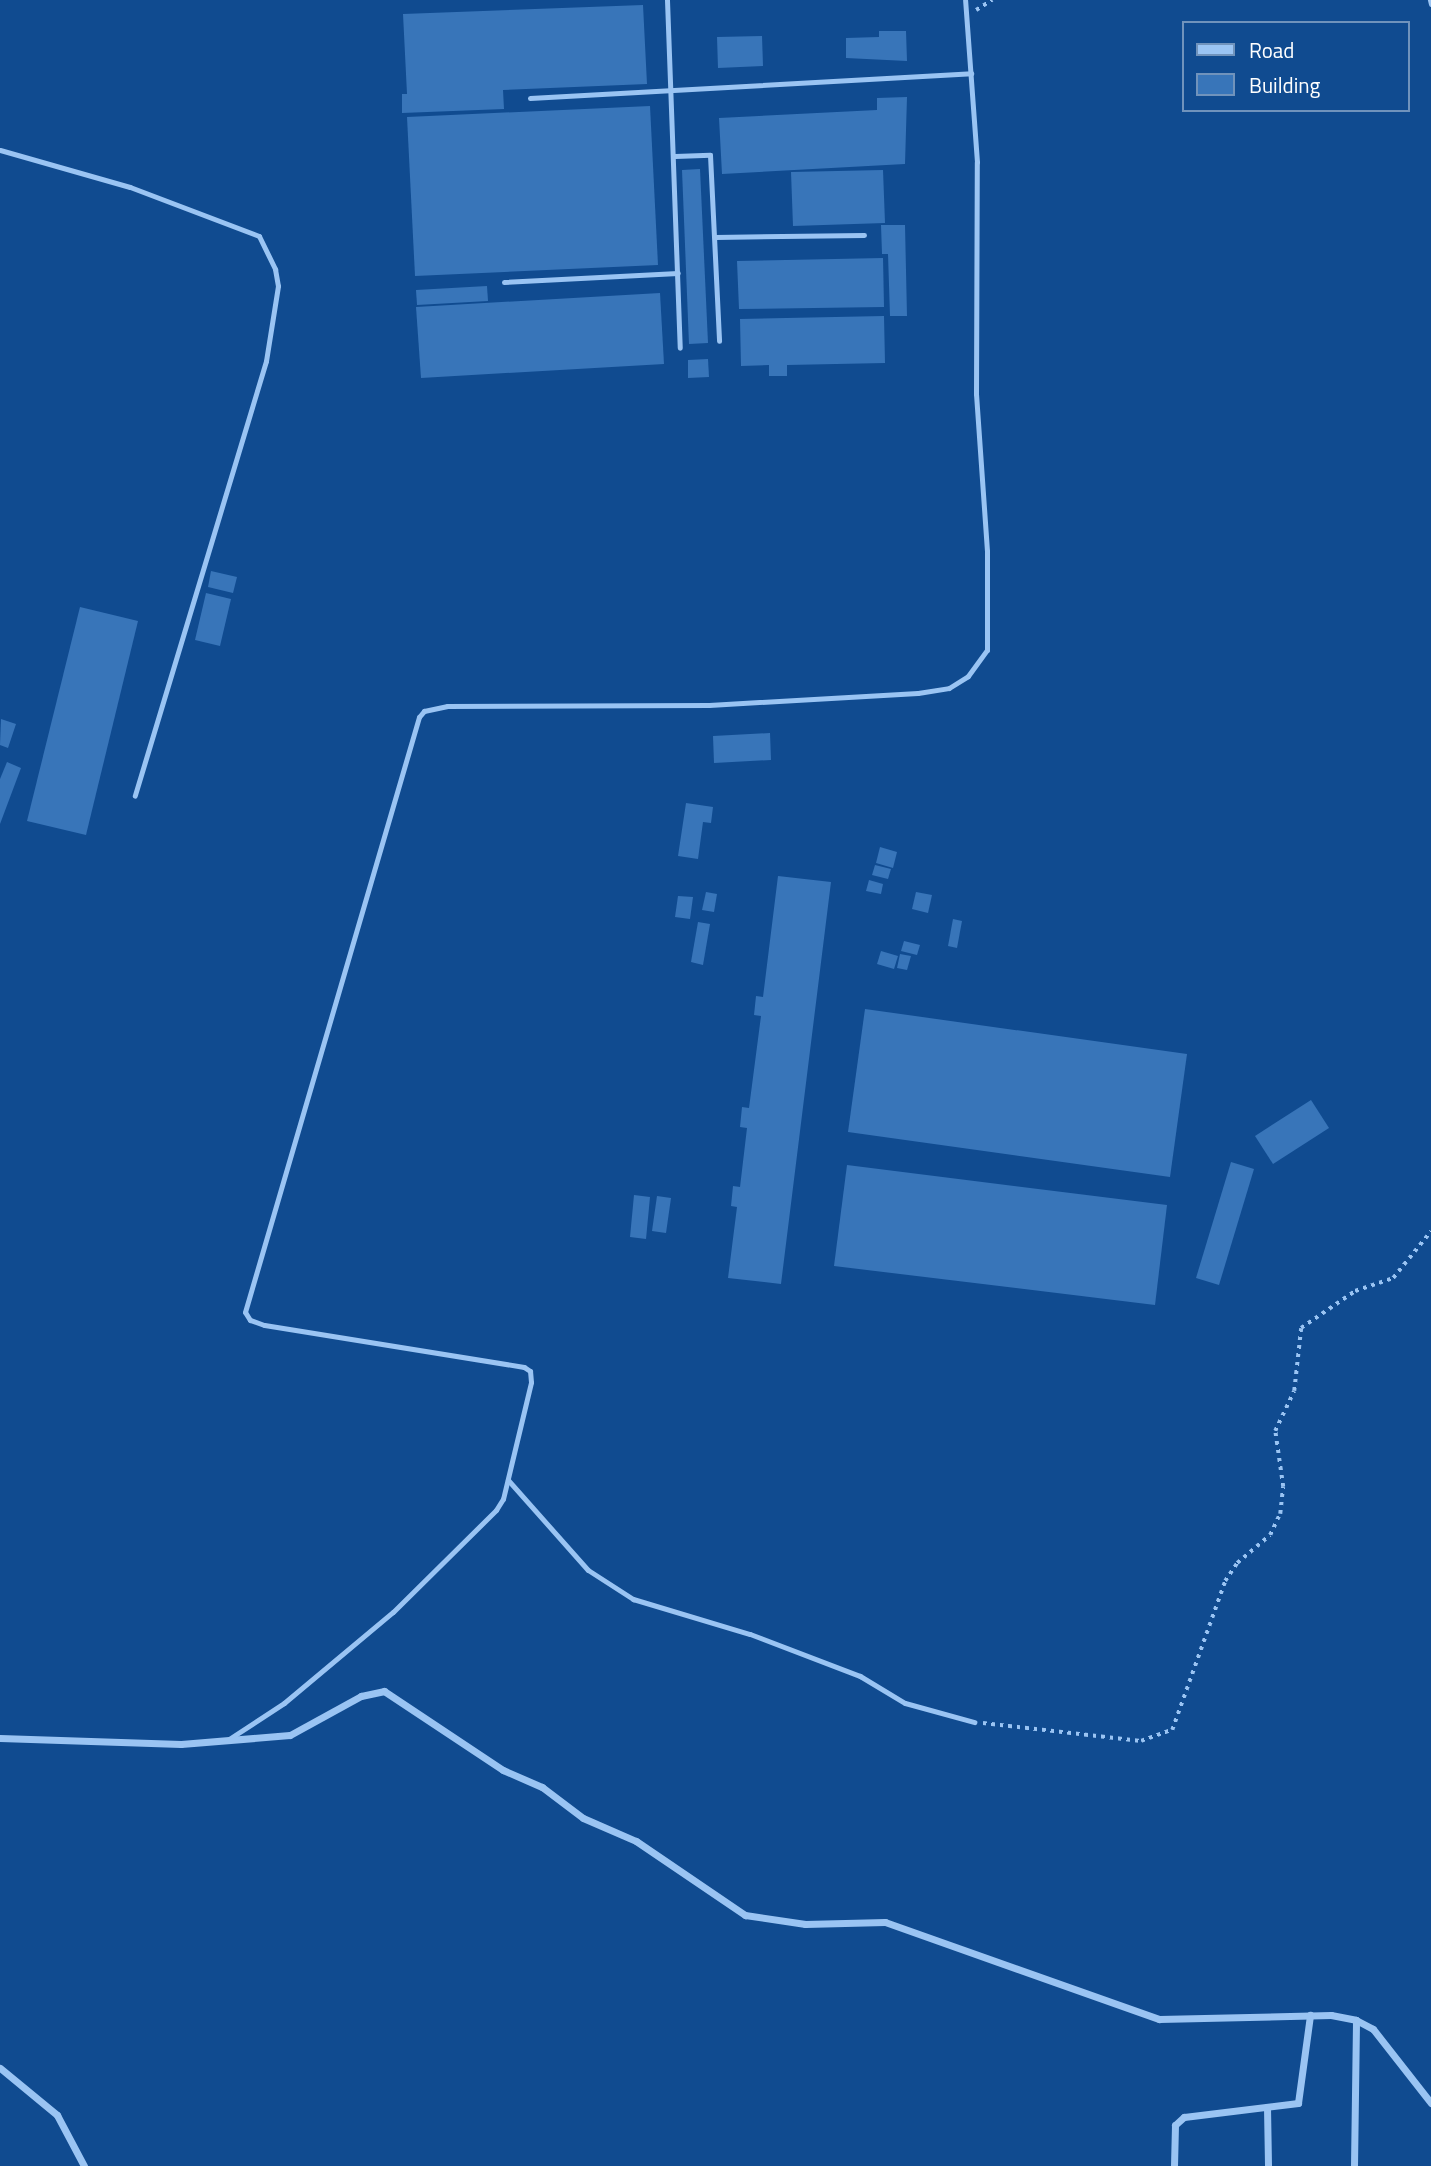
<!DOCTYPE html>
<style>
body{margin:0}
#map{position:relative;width:1431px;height:2166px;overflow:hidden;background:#104b90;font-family:"Titillium Web",sans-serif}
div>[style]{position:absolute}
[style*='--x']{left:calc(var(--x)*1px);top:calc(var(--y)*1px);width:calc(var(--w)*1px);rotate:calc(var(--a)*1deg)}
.building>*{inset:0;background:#3875b9}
.path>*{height:3.5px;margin-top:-1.75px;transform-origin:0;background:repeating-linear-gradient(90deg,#9ac4f3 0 3.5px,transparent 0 8.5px)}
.service>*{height:5px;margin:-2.5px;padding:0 2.5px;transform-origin:2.5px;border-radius:2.5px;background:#9ac4f3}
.minor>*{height:7px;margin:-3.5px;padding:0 3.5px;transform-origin:3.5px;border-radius:3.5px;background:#9ac4f3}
span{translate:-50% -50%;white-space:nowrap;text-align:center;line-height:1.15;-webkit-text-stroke:5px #104b90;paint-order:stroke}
.legend{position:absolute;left:1182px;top:21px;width:228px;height:91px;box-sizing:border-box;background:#104b90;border:2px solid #7093bc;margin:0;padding:9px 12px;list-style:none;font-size:21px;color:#fff}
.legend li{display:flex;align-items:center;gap:14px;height:35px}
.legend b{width:35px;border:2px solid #7093bc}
</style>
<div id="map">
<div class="building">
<div style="clip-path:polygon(643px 5px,647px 84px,503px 90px,504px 109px,402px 113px,402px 94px,407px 94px,403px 14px)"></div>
<div style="clip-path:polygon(879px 31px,906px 31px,907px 61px,846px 58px,846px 38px,879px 37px)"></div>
<div style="clip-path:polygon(762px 36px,763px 66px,718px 68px,717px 37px)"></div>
<div style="clip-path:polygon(907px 97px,905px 164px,722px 174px,719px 118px,877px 110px,877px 98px)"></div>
<div style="clip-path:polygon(650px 106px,658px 265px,415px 276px,407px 117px)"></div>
<div style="clip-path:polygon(700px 169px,708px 343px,689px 344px,682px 170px)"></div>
<div style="clip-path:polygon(883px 170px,885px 223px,793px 226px,791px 172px)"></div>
<div style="clip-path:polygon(881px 225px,905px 225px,907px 316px,890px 316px,888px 254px,882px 254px)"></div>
<div style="clip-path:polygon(883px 258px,884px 307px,739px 309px,737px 261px)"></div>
<div style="clip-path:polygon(487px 286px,488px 301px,417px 305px,416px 290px)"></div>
<div style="clip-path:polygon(660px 293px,664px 364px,421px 378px,416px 307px)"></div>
<div style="clip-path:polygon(884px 316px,885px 363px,787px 365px,787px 376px,769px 376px,769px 365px,741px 366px,740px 319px)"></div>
<div style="clip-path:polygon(708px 359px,709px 377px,688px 378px,688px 360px)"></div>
<div style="clip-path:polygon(211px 571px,237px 577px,233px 593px,208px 587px)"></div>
<div style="clip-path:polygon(206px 593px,231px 599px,220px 646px,195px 640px)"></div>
<div style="clip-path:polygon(80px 607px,138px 621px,86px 835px,27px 821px)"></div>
<div style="clip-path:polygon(1px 719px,16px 724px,8px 748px,0 745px)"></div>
<div style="clip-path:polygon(770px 733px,771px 760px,714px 763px,713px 736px)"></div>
<div style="clip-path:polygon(7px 762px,21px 768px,0 824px,0 779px)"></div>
<div style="clip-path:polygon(686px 803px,713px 807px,711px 823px,703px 822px,698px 859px,678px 856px)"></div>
<div style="clip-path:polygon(880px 847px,897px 852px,893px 868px,876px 863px)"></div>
<div style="clip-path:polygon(875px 865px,891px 869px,888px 879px,872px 875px)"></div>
<div style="clip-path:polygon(778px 876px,831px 882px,781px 1284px,728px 1278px,737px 1207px,731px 1206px,733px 1186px,740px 1187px,747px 1128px,740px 1127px,742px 1107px,749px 1108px,761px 1016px,754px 1015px,756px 996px,763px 997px)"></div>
<div style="clip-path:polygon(869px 880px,883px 884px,881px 894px,866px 891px)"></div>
<div style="clip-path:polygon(706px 892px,717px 894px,714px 912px,702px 910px)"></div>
<div style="clip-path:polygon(916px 892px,932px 895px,928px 913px,912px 909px)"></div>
<div style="clip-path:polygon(678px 896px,693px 897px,690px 919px,675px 917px)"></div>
<div style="clip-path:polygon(953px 919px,962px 921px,957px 948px,948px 946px)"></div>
<div style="clip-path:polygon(698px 922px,710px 924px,703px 965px,691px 962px)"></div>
<div style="clip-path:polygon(904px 941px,920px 945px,917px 955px,901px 951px)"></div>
<div style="clip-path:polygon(881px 951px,898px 956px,894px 969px,877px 964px)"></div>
<div style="clip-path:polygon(900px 954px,911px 956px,907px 970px,897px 968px)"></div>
<div style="clip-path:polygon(865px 1009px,1187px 1054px,1170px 1177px,848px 1132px)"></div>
<div style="clip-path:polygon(1311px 1100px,1329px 1128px,1273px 1164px,1255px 1136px)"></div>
<div style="clip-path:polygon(1231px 1162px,1254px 1169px,1219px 1285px,1196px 1278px)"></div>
<div style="clip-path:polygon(847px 1165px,1167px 1205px,1155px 1305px,834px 1266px)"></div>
<div style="clip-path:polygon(634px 1195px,650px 1197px,646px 1239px,630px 1237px)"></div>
<div style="clip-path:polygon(657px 1196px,671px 1198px,666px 1233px,652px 1231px)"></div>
</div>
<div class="path">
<div style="--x:976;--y:10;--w:19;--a:-32"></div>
<div style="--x:983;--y:1723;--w:159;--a:6.5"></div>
<div style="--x:1141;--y:1741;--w:33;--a:-20"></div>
<div style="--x:1172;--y:1730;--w:158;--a:-70.4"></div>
<div style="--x:1225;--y:1581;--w:22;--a:-56"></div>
<div style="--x:1237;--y:1563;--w:43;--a:-40.3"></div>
<div style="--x:1270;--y:1535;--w:23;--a:-65"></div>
<div style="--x:1280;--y:1514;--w:27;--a:-84"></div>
<div style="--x:1283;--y:1487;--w:57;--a:-98.1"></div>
<div style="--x:1275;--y:1431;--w:44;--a:-64.6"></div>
<div style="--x:1294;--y:1391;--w:63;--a:-83.7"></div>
<div style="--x:1301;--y:1328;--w:65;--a:-34.4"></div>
<div style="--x:1355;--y:1291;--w:40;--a:-18.9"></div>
<div style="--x:1393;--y:1278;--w:60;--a:-51"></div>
</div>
<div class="service">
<div style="--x:667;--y:0;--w:348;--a:87.9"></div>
<div style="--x:1430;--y:0;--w:4;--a:76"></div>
<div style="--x:530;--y:98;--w:442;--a:-3.2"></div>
<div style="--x:0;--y:150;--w:135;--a:15.9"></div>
<div style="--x:130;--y:187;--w:138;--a:20.8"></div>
<div style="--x:259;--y:236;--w:37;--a:64"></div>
<div style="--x:275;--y:269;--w:17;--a:80"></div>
<div style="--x:278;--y:286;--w:76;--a:99.1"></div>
<div style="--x:266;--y:361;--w:454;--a:106.8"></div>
<div style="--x:675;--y:156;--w:35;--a:-2"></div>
<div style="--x:710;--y:155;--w:186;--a:87.2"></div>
<div style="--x:715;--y:237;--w:149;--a:-0.8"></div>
<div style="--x:504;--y:282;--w:174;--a:-3"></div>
<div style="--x:508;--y:1480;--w:120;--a:48.4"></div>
<div style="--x:588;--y:1570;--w:54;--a:32.8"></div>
<div style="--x:633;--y:1599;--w:122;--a:16.7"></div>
<div style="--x:750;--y:1634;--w:118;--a:20.9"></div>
<div style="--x:860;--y:1676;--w:52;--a:31"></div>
<div style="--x:905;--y:1703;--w:72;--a:15.4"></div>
<div style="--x:229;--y:1739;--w:66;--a:-33.2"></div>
<div style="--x:284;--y:1703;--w:142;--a:-39.9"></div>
<div style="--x:393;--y:1612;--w:145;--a:-44.7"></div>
<div style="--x:496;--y:1510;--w:13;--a:-58"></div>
<div style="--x:503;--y:1499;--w:120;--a:-76.5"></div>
<div style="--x:531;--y:1382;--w:11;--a:-95"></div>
<div style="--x:530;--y:1371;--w:7;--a:-146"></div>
<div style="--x:524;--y:1367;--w:263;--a:-170.8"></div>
<div style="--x:264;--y:1325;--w:15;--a:-160"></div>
<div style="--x:250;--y:1320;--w:9;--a:-122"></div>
<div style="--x:245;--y:1312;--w:620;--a:-73.7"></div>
<div style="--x:419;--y:717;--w:8;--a:-50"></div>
<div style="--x:424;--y:711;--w:24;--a:-12"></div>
<div style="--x:447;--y:706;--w:262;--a:-0.2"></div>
<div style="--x:709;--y:705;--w:209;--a:-3.3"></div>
<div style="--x:918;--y:693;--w:31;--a:-9"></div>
<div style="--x:949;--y:688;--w:22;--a:-32"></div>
<div style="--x:968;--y:676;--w:32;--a:-54"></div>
<div style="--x:987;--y:650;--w:99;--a:-90"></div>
<div style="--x:987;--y:551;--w:157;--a:-94"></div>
<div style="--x:976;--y:394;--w:232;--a:-89.8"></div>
<div style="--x:977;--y:162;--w:162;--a:-94.2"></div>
</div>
<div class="minor">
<div style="--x:0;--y:1738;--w:181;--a:1.9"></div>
<div style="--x:181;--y:1744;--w:109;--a:-4.7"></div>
<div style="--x:290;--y:1735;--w:81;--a:-28.8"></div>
<div style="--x:361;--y:1696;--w:24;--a:-12"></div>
<div style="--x:384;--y:1691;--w:143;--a:33.6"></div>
<div style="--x:503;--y:1770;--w:43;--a:23.6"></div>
<div style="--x:542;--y:1787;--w:51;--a:37.1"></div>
<div style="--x:583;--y:1818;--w:58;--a:23.5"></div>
<div style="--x:636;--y:1841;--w:132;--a:34.2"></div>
<div style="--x:745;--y:1915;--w:61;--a:8.5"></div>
<div style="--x:805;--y:1924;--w:80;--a:-1.4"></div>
<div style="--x:885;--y:1922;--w:291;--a:19.5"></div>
<div style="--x:1159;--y:2019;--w:172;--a:-1.3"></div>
<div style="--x:1331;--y:2015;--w:25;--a:11"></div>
<div style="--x:1356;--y:2020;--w:19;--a:28"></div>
<div style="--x:1373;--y:2029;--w:94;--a:51.9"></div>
<div style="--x:0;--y:2068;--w:74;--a:39.5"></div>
<div style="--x:57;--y:2115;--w:58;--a:62.1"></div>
<div style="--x:1267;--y:2107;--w:59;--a:89"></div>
<div style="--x:1174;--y:2166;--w:41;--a:-88.6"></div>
<div style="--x:1175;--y:2125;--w:12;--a:-42"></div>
<div style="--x:1184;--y:2117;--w:115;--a:-7"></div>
<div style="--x:1298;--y:2103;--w:89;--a:-82.2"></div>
<div style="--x:1354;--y:2166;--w:146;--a:-89.2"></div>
</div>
<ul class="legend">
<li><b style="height:9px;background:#9ac4f3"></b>Road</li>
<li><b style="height:19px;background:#3875b9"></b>Building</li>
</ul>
</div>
